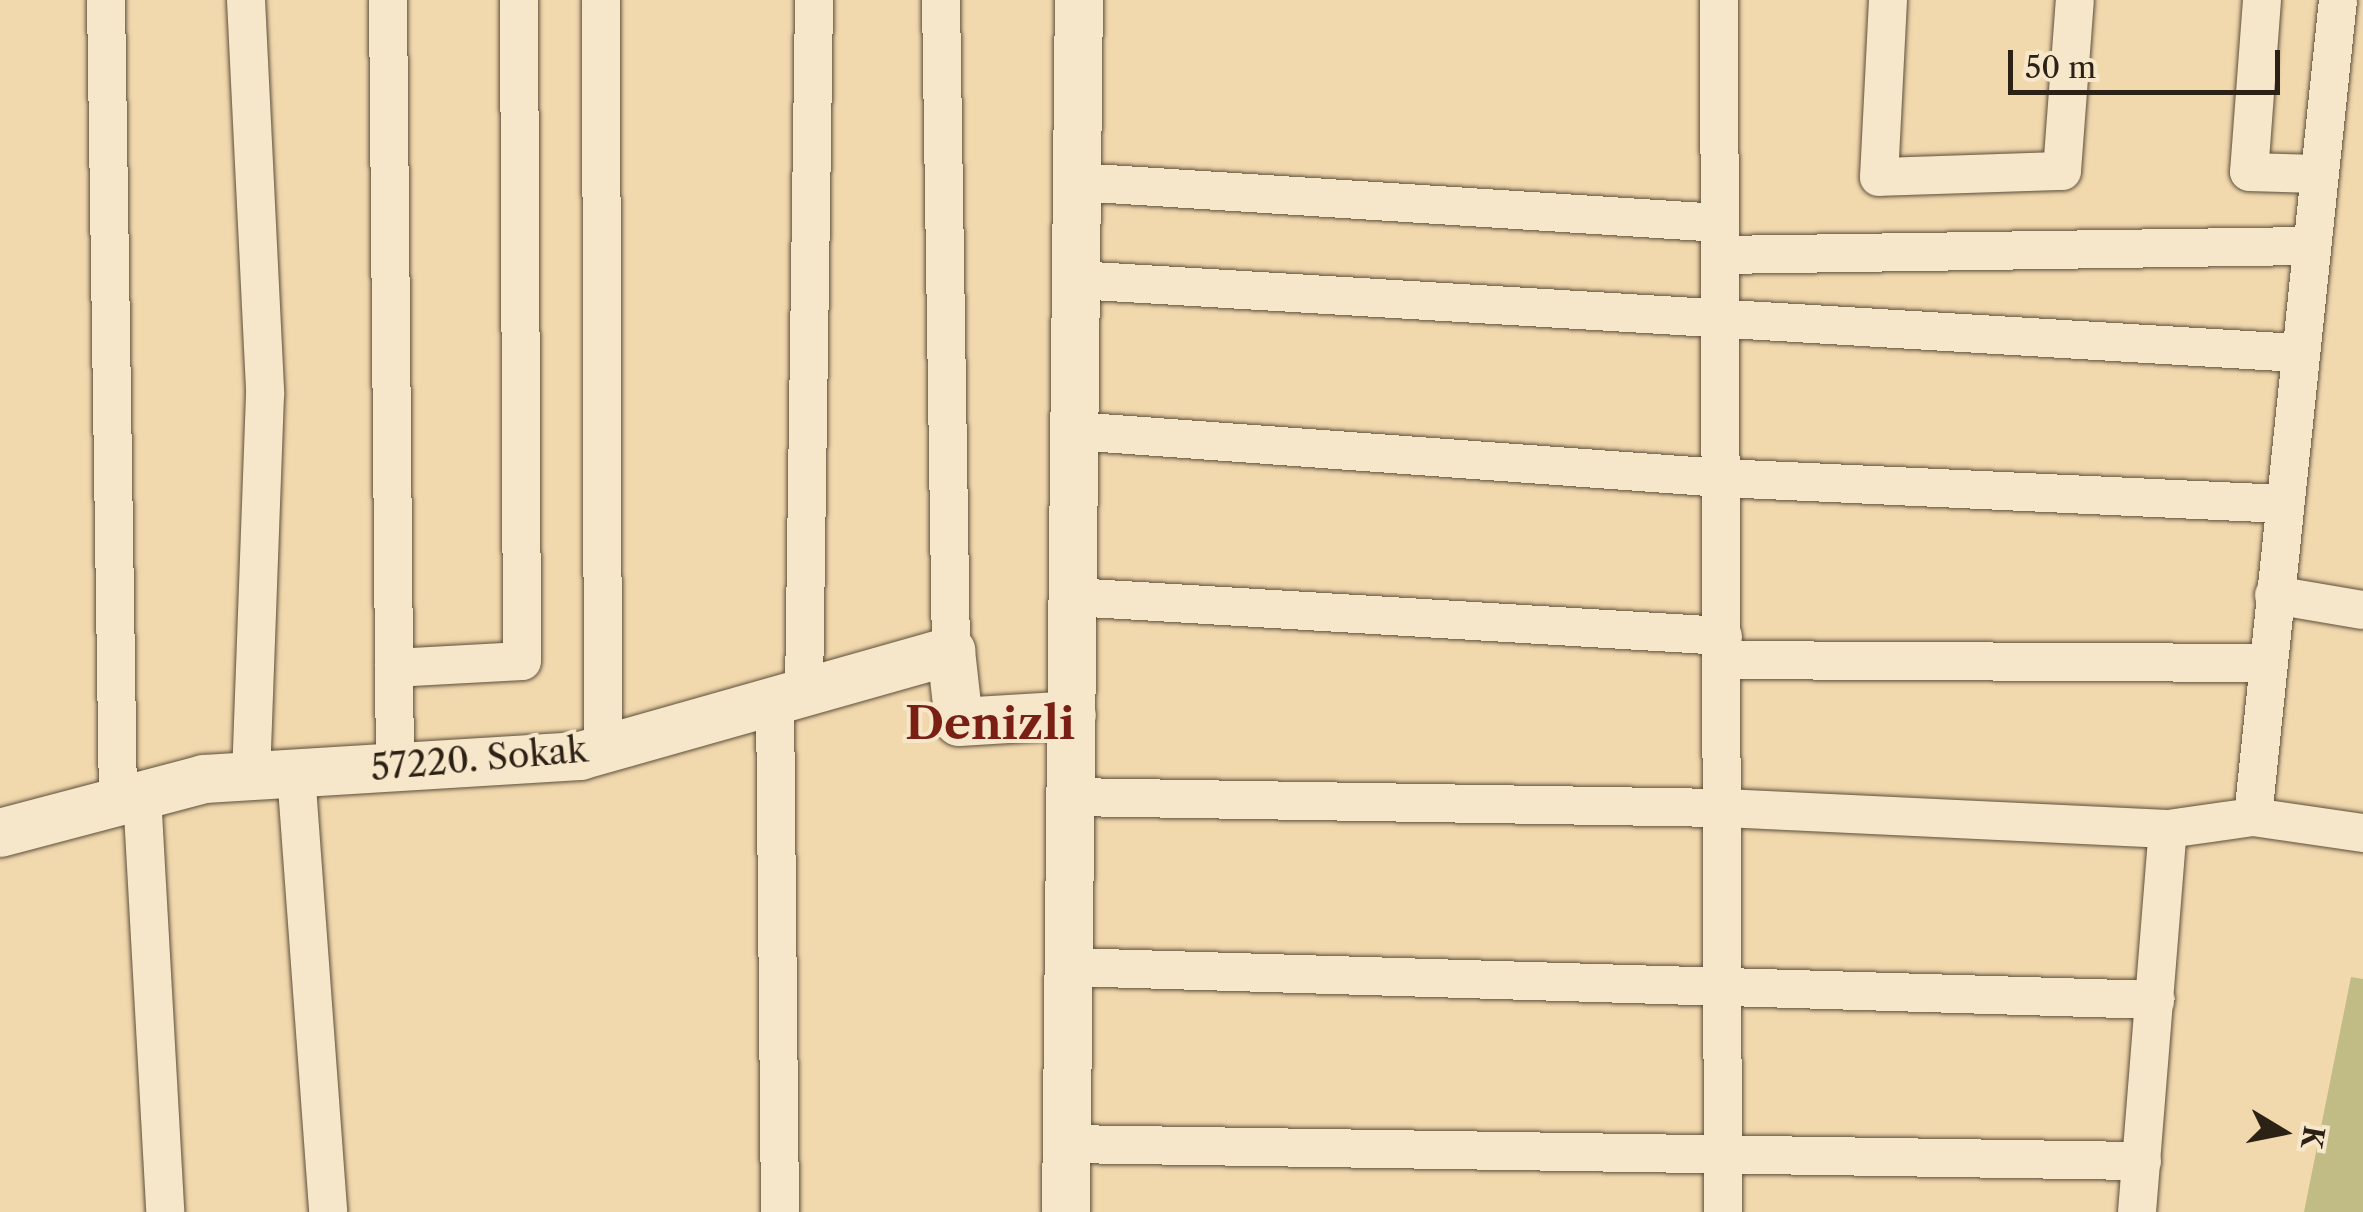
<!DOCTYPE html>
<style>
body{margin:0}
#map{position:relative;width:2363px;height:1212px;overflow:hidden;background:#f1d8ad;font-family:"Libre Caslon Text",serif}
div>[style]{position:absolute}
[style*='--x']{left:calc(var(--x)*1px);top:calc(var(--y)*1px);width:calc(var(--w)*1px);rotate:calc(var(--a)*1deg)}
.green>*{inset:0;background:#c1bc85}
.roads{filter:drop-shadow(0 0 2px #5d4f3b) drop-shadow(0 0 2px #5d4f3b)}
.minor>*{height:38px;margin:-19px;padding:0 19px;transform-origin:19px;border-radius:19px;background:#f6e6ca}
.tertiary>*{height:48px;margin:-24px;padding:0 24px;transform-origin:24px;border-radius:24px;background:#f6e6ca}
span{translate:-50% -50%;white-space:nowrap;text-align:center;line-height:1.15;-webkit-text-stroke:8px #f6e6ca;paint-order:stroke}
.street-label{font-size:35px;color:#2c2115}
.district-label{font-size:45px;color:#7a1f14;font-weight:700}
.north{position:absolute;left:2233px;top:1082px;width:100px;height:100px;-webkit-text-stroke:8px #f6e6ca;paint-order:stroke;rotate:100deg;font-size:28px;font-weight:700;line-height:40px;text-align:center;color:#2c2115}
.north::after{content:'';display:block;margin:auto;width:35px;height:45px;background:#2c2115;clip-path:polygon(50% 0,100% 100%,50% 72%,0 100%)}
.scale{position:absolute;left:2008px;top:50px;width:272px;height:45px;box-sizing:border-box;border:5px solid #2c2115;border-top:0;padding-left:12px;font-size:30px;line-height:35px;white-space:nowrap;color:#2c2115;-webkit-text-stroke:8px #f6e6ca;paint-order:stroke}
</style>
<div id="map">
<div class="green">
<div style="clip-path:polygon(2351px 977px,2363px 979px,2363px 1212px,2304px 1212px)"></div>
</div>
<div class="roads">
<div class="minor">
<div style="--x:106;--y:0;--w:802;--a:89.14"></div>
<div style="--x:246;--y:0;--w:395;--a:87.2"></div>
<div style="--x:265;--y:395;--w:381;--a:92.1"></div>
<div style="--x:388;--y:0;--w:767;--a:89.48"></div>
<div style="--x:601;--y:0;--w:749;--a:89.85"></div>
<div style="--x:941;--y:0;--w:651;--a:89.12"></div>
<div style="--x:1719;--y:0;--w:1212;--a:89.81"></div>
<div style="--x:1888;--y:0;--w:177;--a:92.9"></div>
<div style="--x:1879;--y:177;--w:183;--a:-1.9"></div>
<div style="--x:2062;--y:171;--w:171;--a:-85.7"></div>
<div style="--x:2262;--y:0;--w:172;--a:94.3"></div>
<div style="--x:2249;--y:172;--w:68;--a:1.7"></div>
<div style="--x:1077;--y:182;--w:644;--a:3.65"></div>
<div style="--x:1720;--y:255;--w:589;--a:-0.88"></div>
<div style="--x:1076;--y:280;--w:1223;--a:3.42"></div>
<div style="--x:1074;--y:431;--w:650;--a:4.15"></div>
<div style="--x:1722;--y:478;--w:562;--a:2.65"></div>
<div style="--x:2274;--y:595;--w:90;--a:9.6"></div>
<div style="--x:1073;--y:597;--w:651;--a:3.43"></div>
<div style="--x:1723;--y:660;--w:545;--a:0.32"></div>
<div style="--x:394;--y:668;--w:128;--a:-3.1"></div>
<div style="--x:522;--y:661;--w:661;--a:-90.26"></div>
<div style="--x:804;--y:691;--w:691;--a:-89.17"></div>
<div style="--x:775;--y:700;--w:512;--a:89.44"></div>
<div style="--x:296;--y:773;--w:440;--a:85.8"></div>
<div style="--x:142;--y:795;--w:418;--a:86.8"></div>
<div style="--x:1071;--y:797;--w:653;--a:0.97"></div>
<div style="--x:1724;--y:808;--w:444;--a:2.7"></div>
<div style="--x:2168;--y:829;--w:86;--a:-8"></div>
<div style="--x:2253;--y:817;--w:111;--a:8.3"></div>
<div style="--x:2253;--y:817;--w:821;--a:-84.06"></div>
<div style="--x:1069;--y:967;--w:1087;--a:1.74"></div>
<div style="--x:1067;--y:1144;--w:1075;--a:0.91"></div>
<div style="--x:2137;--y:1212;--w:384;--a:-85.4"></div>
</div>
<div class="tertiary">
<div style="--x:0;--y:833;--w:211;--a:-14.8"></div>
<div style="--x:204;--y:779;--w:377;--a:-3.5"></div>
<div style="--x:580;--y:756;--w:386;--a:-15.8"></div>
<div style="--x:951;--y:651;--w:71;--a:83.6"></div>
<div style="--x:959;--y:722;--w:113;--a:-3.5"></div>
<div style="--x:1066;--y:1212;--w:1212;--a:-89.39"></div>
</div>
</div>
<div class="street-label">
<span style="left:479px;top:759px;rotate:-5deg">57220. Sokak</span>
</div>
<div class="district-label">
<span style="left:990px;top:724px">Denizli</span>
</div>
<div class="north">K</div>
<div class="scale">50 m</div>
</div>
